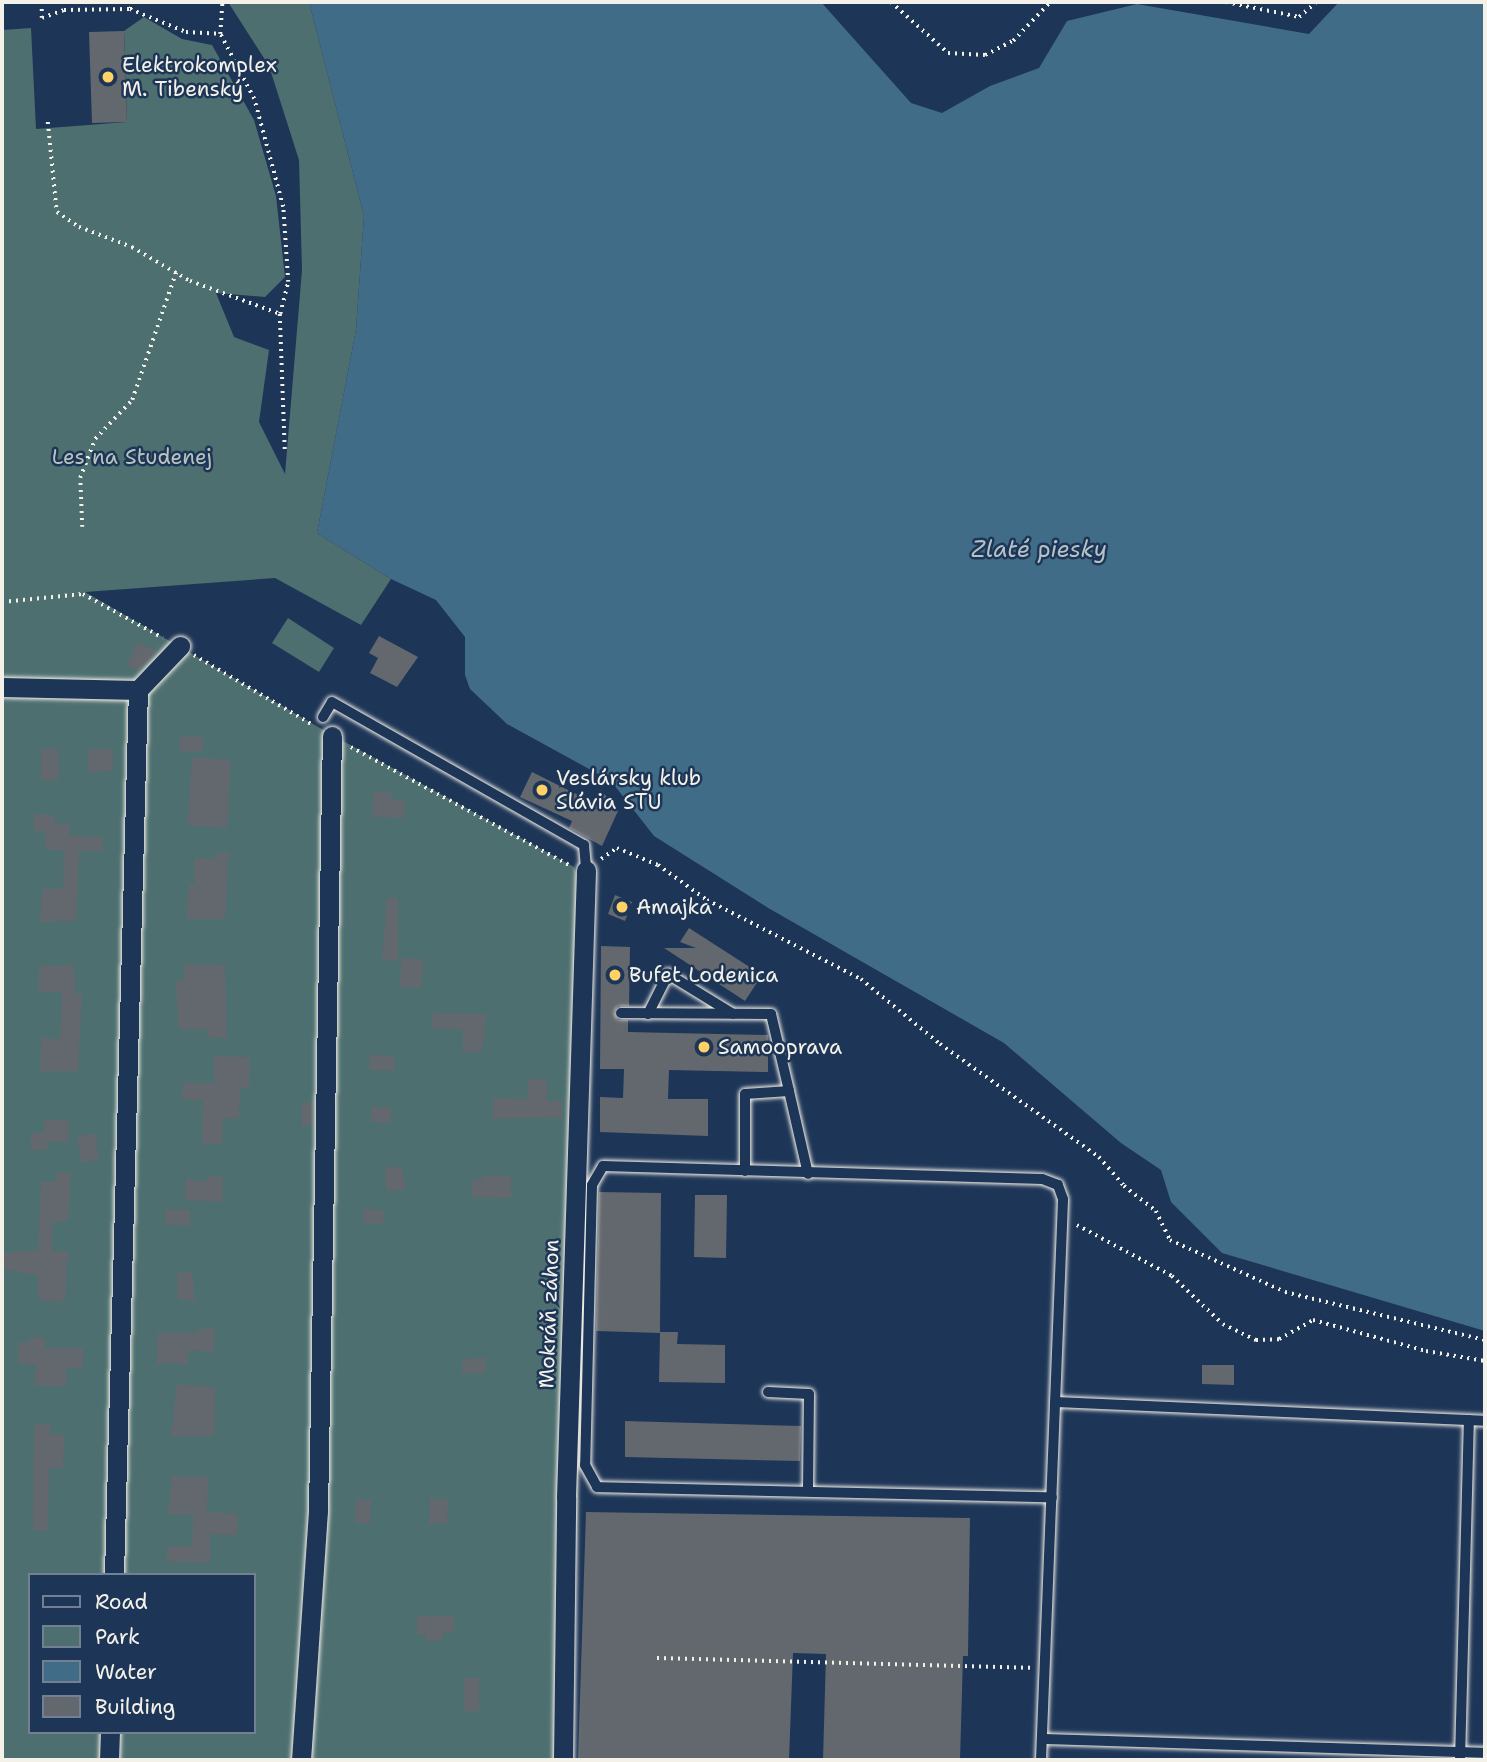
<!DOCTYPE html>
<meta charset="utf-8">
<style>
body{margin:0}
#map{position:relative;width:1487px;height:1762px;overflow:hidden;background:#1d3557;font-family:"Shantell Sans",sans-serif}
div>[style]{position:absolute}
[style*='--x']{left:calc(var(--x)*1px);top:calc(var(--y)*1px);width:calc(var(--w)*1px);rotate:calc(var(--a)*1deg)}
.green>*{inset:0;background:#4d6f70}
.water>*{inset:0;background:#416c88}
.building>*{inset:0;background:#63686e}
.path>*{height:3.5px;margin-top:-1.75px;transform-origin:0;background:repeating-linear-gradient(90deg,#f4f1e8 0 2px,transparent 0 7px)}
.roads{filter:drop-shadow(0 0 2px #f4f1e8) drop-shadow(0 0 2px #f4f1e8)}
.lane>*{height:10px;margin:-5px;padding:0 5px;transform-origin:5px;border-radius:5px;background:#1d3557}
.street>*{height:19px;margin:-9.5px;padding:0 9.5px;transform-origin:9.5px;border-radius:9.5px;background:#1d3557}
.dots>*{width:19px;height:19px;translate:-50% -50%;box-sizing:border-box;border:4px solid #1d3557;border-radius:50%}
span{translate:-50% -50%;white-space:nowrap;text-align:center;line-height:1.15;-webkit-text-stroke:5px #1d3557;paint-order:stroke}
.poi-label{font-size:21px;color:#f4f1e8}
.left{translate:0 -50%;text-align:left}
.park-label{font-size:21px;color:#bac4be}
.street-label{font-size:21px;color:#f4f1e8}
.water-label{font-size:23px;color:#b5c2c6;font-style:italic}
.frame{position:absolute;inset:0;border:4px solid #f4f1e8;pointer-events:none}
.legend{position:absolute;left:28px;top:1573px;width:228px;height:161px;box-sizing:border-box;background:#1d3557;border:2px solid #738091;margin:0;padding:9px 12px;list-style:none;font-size:21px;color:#f4f1e8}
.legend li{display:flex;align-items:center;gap:14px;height:35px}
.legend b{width:35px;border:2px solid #738091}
</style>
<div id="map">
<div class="green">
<div style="clip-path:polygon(evenodd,228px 2px,309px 2px,364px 216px,356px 330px,317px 533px,391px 579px,361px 625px,275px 578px,85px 592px,332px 735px,574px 867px,590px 913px,572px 1760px,2px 1760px,2px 30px,31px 28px,36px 129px,127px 122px,124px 31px,144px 17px,182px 39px,212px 45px,254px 120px,276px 196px,285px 277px,265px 297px,216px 293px,234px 337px,269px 350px,259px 422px,285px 474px,302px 270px,299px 160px,269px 66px,228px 2px,30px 1575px,254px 1575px,254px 1732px,30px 1732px,30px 1575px)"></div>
<div style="clip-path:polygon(288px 618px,334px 648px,319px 672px,272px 643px)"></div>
</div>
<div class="water">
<div style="clip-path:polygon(309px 2px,821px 2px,911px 103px,942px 113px,990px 86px,1039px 68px,1067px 21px,1137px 4px,1309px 34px,1339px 2px,1485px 2px,1485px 1331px,1222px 1253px,1171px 1202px,1161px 1170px,1121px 1143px,1004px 1043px,770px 909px,654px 836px,611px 781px,507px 724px,470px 689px,465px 675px,465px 637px,436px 600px,391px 579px,317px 533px,356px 330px,364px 216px)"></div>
</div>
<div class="building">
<div style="clip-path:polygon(124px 31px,127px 122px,92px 123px,89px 32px)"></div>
<div style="clip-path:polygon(379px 636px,418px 657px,397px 687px,370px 673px,378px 658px,369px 653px)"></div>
<div style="clip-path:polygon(138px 642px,158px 651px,139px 671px,127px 665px)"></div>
<div style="clip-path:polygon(180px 736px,203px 737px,203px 752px,180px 751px)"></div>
<div style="clip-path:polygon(41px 748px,59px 749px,58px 780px,41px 780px)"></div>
<div style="clip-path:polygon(87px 749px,113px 749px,112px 771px,88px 772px)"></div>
<div style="clip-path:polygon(192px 757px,231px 760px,227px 828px,187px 825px)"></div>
<div style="clip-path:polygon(532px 772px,594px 803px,601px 790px,618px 811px,602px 846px,569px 828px,572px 821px,520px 797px)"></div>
<div style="clip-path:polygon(373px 792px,392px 792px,391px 800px,405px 801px,404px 818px,372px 817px)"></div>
<div style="clip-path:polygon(34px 814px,54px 815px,55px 823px,70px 824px,69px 836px,103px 837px,103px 851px,79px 851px,76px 921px,40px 922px,42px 889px,63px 889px,64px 851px,46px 849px,44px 831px,34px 831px)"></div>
<div style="clip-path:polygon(215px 853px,229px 853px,225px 919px,186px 919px,189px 883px,195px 884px,194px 858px,215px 859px)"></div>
<div style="clip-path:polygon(615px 895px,632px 902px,625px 921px,608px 914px)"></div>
<div style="clip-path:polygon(387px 898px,398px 898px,398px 961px,382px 960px)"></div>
<div style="clip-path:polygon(689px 928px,762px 975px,745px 1001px,664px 948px,696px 948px,680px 942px)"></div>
<div style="clip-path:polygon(601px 946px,630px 947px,629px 1006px,618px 1006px,614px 1012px,618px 1020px,628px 1020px,628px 1032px,768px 1035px,768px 1072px,669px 1070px,668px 1099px,708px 1099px,708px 1136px,600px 1132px,600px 1097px,623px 1098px,624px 1069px,600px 1069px)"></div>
<div style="clip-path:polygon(401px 958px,423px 959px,421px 988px,400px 987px)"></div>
<div style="clip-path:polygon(73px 964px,76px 994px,82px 994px,78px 1071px,40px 1071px,41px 1038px,60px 1039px,62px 992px,38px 992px,39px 967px)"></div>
<div style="clip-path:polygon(185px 964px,225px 965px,227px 1038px,207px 1037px,208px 1029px,179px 1029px,175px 980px,184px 980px)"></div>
<div style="clip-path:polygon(432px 1013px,486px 1014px,482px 1052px,463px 1052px,463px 1029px,432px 1028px)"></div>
<div style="clip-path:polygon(370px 1055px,394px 1056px,394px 1071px,369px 1070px)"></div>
<div style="clip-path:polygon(214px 1056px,250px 1057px,249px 1088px,240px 1088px,239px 1119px,223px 1118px,222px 1144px,202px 1144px,203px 1100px,182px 1100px,183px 1083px,214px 1083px)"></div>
<div style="clip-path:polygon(528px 1079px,546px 1079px,547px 1101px,562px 1101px,562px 1117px,492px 1119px,493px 1098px,528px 1099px)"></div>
<div style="clip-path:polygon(313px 1102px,313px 1125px,302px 1125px,301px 1103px)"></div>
<div style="clip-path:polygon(372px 1107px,392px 1108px,390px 1123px,371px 1122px)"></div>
<div style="clip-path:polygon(44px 1120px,68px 1120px,69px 1142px,47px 1142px,47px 1150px,31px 1150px,31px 1133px,44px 1133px)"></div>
<div style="clip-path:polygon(96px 1134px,98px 1161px,80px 1162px,78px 1135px)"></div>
<div style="clip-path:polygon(385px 1167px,402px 1167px,406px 1190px,386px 1190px)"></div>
<div style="clip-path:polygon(56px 1172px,70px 1173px,69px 1216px,66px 1222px,52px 1222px,52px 1251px,68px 1251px,65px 1302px,39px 1300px,37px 1275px,2px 1269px,2px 1253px,38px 1251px,41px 1182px,55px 1182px)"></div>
<div style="clip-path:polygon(208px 1176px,223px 1177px,222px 1202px,185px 1200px,186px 1179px,208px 1181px)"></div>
<div style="clip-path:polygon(482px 1176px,511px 1176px,511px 1198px,472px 1197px,472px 1180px,482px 1180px)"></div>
<div style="clip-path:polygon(599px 1192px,661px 1193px,660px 1332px,678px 1332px,677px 1344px,725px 1345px,725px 1383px,659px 1382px,660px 1333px,596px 1331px)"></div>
<div style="clip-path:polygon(695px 1195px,727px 1195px,726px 1258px,694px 1257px)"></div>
<div style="clip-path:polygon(166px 1209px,190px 1210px,190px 1226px,166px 1225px)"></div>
<div style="clip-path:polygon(363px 1209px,383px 1210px,383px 1224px,363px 1223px)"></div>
<div style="clip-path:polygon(177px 1272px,192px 1272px,195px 1300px,178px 1300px)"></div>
<div style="clip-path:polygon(198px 1329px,215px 1329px,214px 1352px,188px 1350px,188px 1364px,157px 1364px,157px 1333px,198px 1333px)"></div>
<div style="clip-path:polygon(30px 1337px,45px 1338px,45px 1348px,83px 1348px,83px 1368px,66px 1368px,66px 1386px,35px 1386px,36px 1364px,18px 1364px,19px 1342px,30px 1342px)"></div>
<div style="clip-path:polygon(486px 1358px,485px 1373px,462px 1373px,462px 1359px)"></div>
<div style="clip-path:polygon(1202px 1365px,1234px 1365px,1234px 1385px,1202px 1384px)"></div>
<div style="clip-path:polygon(177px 1384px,215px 1387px,214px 1436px,171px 1436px)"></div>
<div style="clip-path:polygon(625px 1421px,801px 1426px,800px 1461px,625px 1457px)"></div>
<div style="clip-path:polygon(50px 1424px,50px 1434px,64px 1435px,63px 1468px,49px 1468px,48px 1530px,33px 1530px,34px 1425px)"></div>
<div style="clip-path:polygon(172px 1476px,208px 1477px,207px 1512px,238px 1514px,237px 1535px,210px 1534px,210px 1563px,167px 1561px,167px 1546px,192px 1546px,193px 1515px,168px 1514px)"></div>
<div style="clip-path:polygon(357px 1499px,371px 1500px,370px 1524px,355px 1523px)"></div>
<div style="clip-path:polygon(430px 1499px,448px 1499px,447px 1524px,429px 1524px)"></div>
<div style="clip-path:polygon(586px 1512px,970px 1518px,968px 1656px,963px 1656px,960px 1760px,823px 1760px,826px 1654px,793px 1653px,789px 1760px,578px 1760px)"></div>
<div style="clip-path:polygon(417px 1616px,454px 1616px,453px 1633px,443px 1633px,442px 1641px,425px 1640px,426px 1634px,417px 1634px)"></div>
<div style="clip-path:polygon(464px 1678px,479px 1678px,479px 1711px,464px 1711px)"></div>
</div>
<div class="path">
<div style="--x:42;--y:2;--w:16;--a:90"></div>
<div style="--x:42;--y:18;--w:23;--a:-20"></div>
<div style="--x:64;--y:10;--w:66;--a:-0.9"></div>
<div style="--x:130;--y:9;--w:9;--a:-54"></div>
<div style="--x:891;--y:2;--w:76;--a:41.8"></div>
<div style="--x:948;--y:53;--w:37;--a:3"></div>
<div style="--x:985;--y:55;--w:31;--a:-27"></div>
<div style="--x:1013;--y:41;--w:54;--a:-46.5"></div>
<div style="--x:1226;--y:2;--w:75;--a:11.6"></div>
<div style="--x:1299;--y:17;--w:23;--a:-41"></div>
<div style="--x:130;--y:9;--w:61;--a:22.3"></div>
<div style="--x:186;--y:32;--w:34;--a:3"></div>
<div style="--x:220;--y:34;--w:32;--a:-86"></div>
<div style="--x:48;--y:122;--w:90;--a:84.3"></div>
<div style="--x:57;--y:212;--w:27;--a:34"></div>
<div style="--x:79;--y:227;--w:57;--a:20.7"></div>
<div style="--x:132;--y:247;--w:67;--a:30.4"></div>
<div style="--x:190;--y:281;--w:96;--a:20.1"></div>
<div style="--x:280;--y:314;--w:33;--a:-76"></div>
<div style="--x:288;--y:282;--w:75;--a:-93.8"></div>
<div style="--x:283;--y:207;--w:112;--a:-105"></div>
<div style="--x:254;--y:99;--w:73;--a:-117.6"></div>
<div style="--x:280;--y:314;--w:136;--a:87.9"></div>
<div style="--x:82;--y:527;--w:49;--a:-92.3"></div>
<div style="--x:80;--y:478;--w:42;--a:-69"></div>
<div style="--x:95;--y:439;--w:54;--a:-46.5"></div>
<div style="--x:132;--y:400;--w:135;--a:-71"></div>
<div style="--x:2;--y:602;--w:81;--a:-5.6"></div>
<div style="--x:83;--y:594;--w:91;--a:28.8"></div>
<div style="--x:194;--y:655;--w:136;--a:30.5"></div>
<div style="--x:351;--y:747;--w:248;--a:28.4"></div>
<div style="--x:601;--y:859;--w:19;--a:-35"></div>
<div style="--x:617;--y:848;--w:44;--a:22.5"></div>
<div style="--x:658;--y:865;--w:60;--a:35.5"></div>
<div style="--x:707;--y:900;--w:173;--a:27.2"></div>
<div style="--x:861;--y:979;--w:102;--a:39.4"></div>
<div style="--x:940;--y:1044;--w:195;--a:35.4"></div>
<div style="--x:1099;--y:1157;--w:38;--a:49"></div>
<div style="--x:1124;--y:1186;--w:41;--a:38"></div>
<div style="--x:1156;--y:1211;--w:32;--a:64"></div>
<div style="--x:1170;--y:1240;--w:126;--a:24.3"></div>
<div style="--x:1285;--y:1292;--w:206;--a:13.5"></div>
<div style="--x:1077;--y:1225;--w:108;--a:28.2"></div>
<div style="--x:1172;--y:1276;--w:70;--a:43.3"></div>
<div style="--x:1223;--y:1324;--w:37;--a:26"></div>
<div style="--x:1256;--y:1340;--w:23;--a:-2"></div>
<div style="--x:1279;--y:1339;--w:39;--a:-29"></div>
<div style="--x:1313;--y:1320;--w:117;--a:15.3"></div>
<div style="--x:1426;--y:1351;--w:60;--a:9.6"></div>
<div style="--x:657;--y:1658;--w:376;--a:1.5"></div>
</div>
<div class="roads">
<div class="lane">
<div style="--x:323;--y:717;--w:17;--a:-59"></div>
<div style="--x:332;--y:702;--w:290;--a:29.6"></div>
<div style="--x:584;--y:845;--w:25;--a:85"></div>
<div style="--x:621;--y:1013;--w:150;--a:0.4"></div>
<div style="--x:771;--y:1014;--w:79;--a:76.8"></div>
<div style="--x:789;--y:1091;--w:44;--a:176.1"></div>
<div style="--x:745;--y:1094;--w:77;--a:90"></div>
<div style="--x:648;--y:1014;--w:45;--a:-63.4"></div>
<div style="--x:668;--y:974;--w:76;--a:31.6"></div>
<div style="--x:789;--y:1091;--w:85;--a:77.1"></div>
<div style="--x:768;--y:1392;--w:41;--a:2.8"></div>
<div style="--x:809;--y:1394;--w:96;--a:90.6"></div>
<div style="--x:1055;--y:1402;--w:430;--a:2.5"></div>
<div style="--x:1042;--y:1739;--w:443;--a:1.8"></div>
<div style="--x:1041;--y:1760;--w:561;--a:-87.75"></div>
<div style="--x:1063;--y:1199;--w:15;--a:-110"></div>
<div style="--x:1058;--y:1185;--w:17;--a:-159"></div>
<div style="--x:1042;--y:1179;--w:439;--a:-178.3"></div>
<div style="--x:603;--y:1166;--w:22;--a:120"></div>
<div style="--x:592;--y:1185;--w:280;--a:91.4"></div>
<div style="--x:585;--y:1465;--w:25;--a:61"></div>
<div style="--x:597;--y:1487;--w:455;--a:1.3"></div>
<div style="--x:1460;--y:1760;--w:340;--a:-88.5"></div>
</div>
<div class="street">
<div style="--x:2;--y:687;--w:136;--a:1.3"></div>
<div style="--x:138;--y:690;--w:61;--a:-46.3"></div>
<div style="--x:114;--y:1575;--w:885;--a:-88.45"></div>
<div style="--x:109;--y:1760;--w:28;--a:-88"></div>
<div style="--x:301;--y:1760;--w:250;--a:-86.1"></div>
<div style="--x:318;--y:1511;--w:775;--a:-88.97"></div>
<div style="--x:563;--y:1760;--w:263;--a:-89.3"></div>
<div style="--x:566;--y:1497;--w:627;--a:-88.17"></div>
</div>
</div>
<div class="dots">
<div style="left:108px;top:77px;background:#ffd166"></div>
<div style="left:542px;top:790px;background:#ffd166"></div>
<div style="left:622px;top:907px;background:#ffd166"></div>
<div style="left:615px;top:975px;background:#ffd166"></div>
<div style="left:704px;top:1047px;background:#ffd166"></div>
</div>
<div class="poi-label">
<span class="left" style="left:122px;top:77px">Elektrokomplex<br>M. Tibenský</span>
<span class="left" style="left:556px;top:790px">Veslársky klub<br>Slávia STU</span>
<span class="left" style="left:636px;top:907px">Amajka</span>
<span class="left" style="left:629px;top:975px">Bufet Lodenica</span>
<span class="left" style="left:718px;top:1047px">Samooprava</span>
</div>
<div class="park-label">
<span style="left:132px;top:457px">Les na Studenej</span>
</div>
<div class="street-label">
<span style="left:549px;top:1314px;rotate:-88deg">Mokráň záhon</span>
</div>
<div class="water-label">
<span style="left:1039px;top:549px">Zlaté piesky</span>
</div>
<div class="frame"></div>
<ul class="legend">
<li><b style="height:9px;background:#1d3557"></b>Road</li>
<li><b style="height:19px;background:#4d6f70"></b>Park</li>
<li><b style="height:19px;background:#416c88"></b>Water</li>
<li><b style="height:19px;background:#63686e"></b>Building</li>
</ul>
</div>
